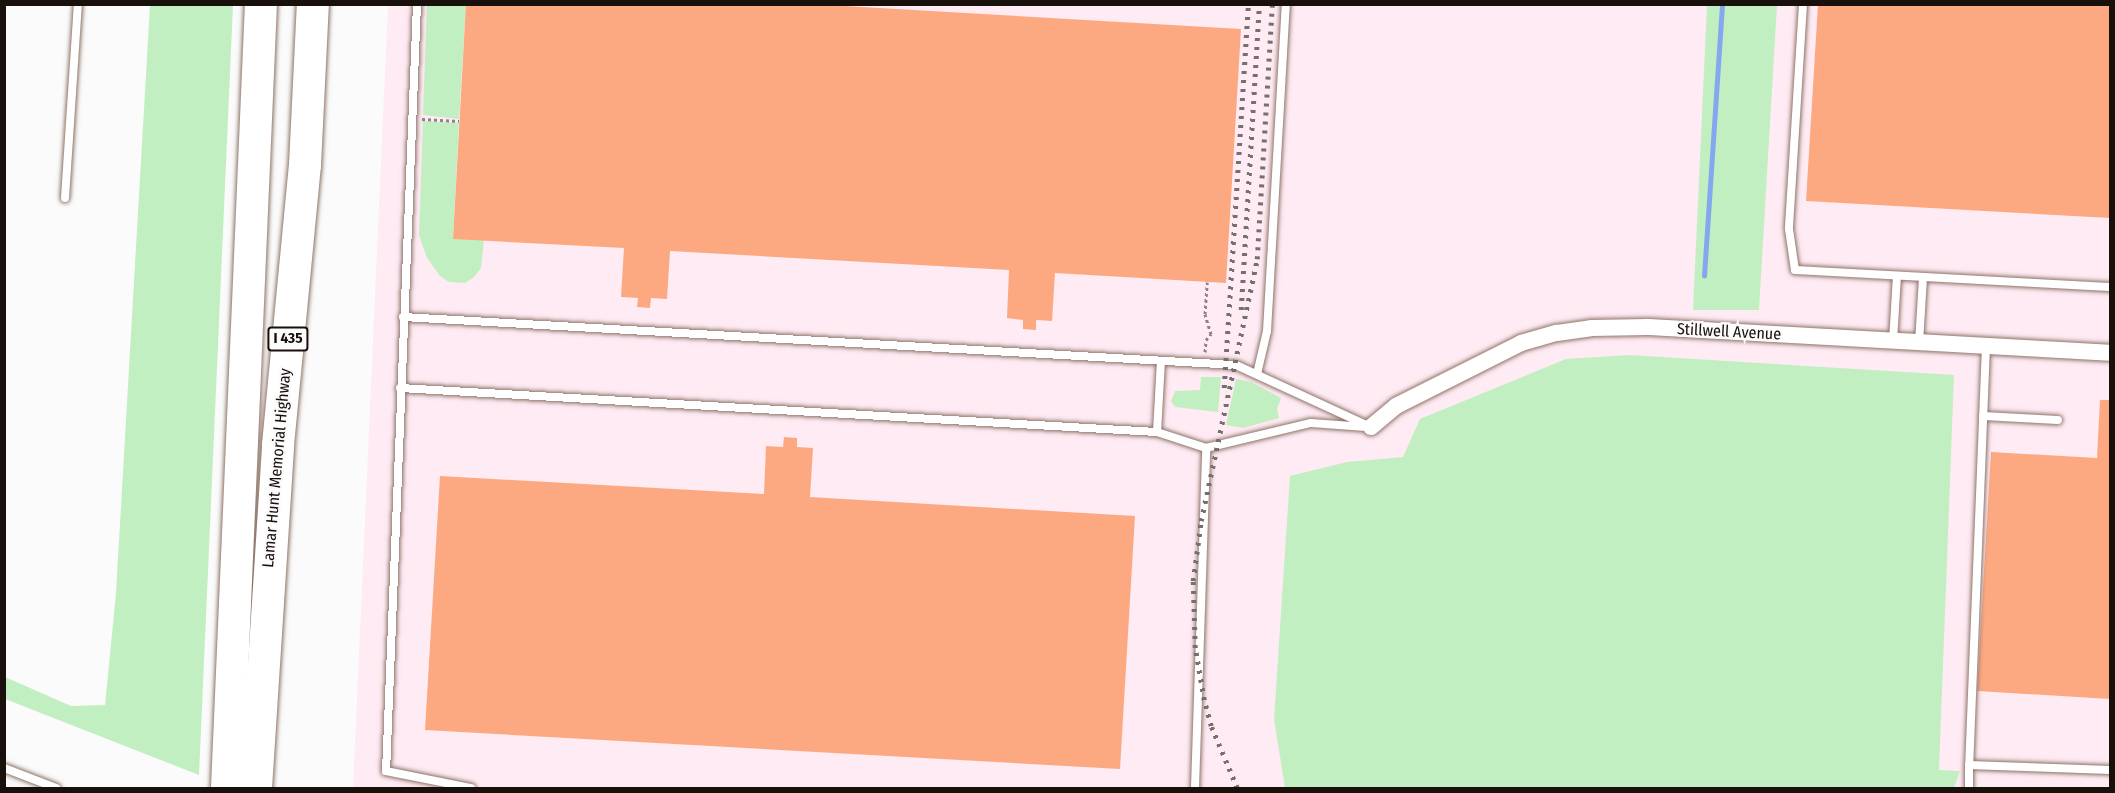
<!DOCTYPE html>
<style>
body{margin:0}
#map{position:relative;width:2115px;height:793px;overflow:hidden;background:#fbfbfb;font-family:"Fira Sans Condensed",sans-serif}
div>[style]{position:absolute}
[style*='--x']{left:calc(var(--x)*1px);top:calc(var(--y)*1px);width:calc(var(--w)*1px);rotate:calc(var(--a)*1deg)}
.industrial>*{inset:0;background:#ffebf4}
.green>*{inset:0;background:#c2efc1}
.stream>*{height:4.5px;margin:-2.25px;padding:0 2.25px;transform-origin:2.25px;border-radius:2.25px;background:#84a8f0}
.building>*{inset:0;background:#fca981}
.path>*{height:3px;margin-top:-1.5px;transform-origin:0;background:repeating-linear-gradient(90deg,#8a8583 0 3px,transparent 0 6px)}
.roads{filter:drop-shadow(0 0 2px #8e7468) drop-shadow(0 0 2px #8e7468)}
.lane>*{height:8px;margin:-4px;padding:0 4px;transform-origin:4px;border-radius:4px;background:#fff}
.street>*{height:16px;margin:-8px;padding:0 8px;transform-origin:8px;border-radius:8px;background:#fff}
.highway>*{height:32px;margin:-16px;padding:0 16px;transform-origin:16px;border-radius:16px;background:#fff}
.rail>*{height:4.5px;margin-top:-2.25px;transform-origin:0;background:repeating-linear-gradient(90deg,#756f6d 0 3px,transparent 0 9px)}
span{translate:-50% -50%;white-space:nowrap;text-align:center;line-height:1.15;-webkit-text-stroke:4.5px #fbfbfb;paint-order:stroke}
.shield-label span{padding:2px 4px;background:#fbfbfb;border:2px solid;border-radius:4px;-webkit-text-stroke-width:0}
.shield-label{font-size:15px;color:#190f0b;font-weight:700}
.street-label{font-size:16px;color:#190f0b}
.frame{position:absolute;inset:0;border:6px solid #190f0b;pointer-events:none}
</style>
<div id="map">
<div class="industrial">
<div style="clip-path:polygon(388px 5px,2110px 5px,2110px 788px,353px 788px)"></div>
</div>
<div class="green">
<div style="clip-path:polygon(150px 5px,233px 5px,199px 775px,5px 699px,5px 677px,71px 706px,105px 705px,116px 593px)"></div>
<div style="clip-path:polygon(427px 5px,466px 5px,459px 119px,423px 115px)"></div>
<div style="clip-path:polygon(1707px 5px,1777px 5px,1759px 310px,1693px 310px)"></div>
<div style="clip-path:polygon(423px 121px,459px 123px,453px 238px,484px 240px,481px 268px,474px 277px,465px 283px,449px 282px,440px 276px,427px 258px,419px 235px)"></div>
<div style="clip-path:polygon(1629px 355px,1954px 375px,1939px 770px,1960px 771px,1954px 788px,1285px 788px,1274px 719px,1290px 476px,1347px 462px,1403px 457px,1420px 419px,1566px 359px)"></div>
<div style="clip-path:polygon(1201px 377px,1221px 377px,1218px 412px,1175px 407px,1171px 401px,1175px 391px,1200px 390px)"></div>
<div style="clip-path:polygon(1236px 379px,1251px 382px,1281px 398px,1277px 409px,1279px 418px,1243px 428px,1226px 425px)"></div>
</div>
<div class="stream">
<div style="--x:1704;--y:276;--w:273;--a:-86.2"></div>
</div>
<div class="building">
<div style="clip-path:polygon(466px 4px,810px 4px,1241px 29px,1226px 283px,1055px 273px,1052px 321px,1036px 320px,1036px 330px,1023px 329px,1023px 320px,1007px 318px,1009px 270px,670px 251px,667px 299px,651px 298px,650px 308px,637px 307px,638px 298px,621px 297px,624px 248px,453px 239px)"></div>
<div style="clip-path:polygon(1818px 4px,2110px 6px,2110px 218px,1806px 201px)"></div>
<div style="clip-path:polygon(2100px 400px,2110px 400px,2110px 699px,1977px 691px,1991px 452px,2097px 458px)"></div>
<div style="clip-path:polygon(784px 437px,797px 438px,797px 447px,813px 448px,810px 497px,1135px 516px,1120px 769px,425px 730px,440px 476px,764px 494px,766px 446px,783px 447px)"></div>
</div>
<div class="path">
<div style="--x:422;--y:119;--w:37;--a:3"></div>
<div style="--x:1205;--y:352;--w:12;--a:-85"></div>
<div style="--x:1206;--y:340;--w:8;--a:-50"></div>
<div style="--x:1211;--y:334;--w:21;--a:-107"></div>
<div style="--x:1205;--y:314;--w:32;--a:-86"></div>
</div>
<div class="roads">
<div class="lane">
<div style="--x:417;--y:4;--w:768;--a:92.31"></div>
<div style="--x:386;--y:771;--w:87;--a:11.3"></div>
<div style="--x:1803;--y:4;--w:225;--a:93.6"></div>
<div style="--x:1789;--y:229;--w:41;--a:81.7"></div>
<div style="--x:1795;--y:270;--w:315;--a:3.1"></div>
<div style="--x:65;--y:198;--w:194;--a:-86.2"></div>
<div style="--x:403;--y:317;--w:834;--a:3.3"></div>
<div style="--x:1236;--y:365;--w:149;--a:24.7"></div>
<div style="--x:1893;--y:341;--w:65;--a:-86.5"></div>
<div style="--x:1919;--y:343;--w:66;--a:-86.5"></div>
<div style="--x:1986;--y:346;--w:419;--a:92.3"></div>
<div style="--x:1969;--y:765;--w:141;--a:2"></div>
<div style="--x:1257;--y:374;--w:44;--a:-76.9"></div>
<div style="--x:1267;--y:331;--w:328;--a:-86.7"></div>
<div style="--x:400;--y:388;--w:758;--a:3.33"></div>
<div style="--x:1157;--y:432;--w:52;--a:18.1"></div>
<div style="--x:1983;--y:416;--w:75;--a:3.1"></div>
<div style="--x:1157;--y:432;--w:71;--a:-86.8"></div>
<div style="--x:1969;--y:765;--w:23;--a:90"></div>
<div style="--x:4;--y:768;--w:56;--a:21"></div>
<div style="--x:1195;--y:788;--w:340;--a:-88.1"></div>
<div style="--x:1206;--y:448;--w:108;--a:-13.4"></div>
<div style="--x:1311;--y:423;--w:55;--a:4.2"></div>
</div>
<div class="street">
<div style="--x:1371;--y:427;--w:33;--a:-40"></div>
<div style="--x:1396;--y:406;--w:140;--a:-26.7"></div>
<div style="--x:1521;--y:343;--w:37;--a:-16"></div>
<div style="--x:1557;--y:333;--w:34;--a:-8"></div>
<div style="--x:1591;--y:328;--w:57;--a:-1"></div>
<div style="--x:1648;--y:327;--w:463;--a:3.2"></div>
</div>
<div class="highway">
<div style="--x:227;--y:788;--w:785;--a:-87.52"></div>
<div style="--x:256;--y:788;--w:344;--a:-86.3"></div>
<div style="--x:278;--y:445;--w:281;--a:-84.5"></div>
<div style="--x:305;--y:165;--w:161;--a:-87.2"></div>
</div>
</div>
<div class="rail">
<div style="--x:1241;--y:310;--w:307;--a:-86.6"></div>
<div style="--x:1224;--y:388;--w:385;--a:-86.4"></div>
<div style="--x:1237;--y:788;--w:67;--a:-112.8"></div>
<div style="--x:1211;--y:726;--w:27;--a:-105"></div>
<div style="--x:1204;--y:700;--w:53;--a:-99.8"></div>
<div style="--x:1195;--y:648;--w:67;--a:-91.7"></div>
<div style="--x:1193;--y:581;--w:61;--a:-82.4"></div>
<div style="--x:1201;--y:521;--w:268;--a:-77.9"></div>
<div style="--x:1257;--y:259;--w:255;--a:-86.6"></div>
</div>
<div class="shield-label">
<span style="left:288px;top:339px">I 435</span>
</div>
<div class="street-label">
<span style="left:1729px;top:332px;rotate:3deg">Stillwell Avenue</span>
<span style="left:277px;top:468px;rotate:-85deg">Lamar Hunt Memorial Highway</span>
</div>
<div class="frame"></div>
</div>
